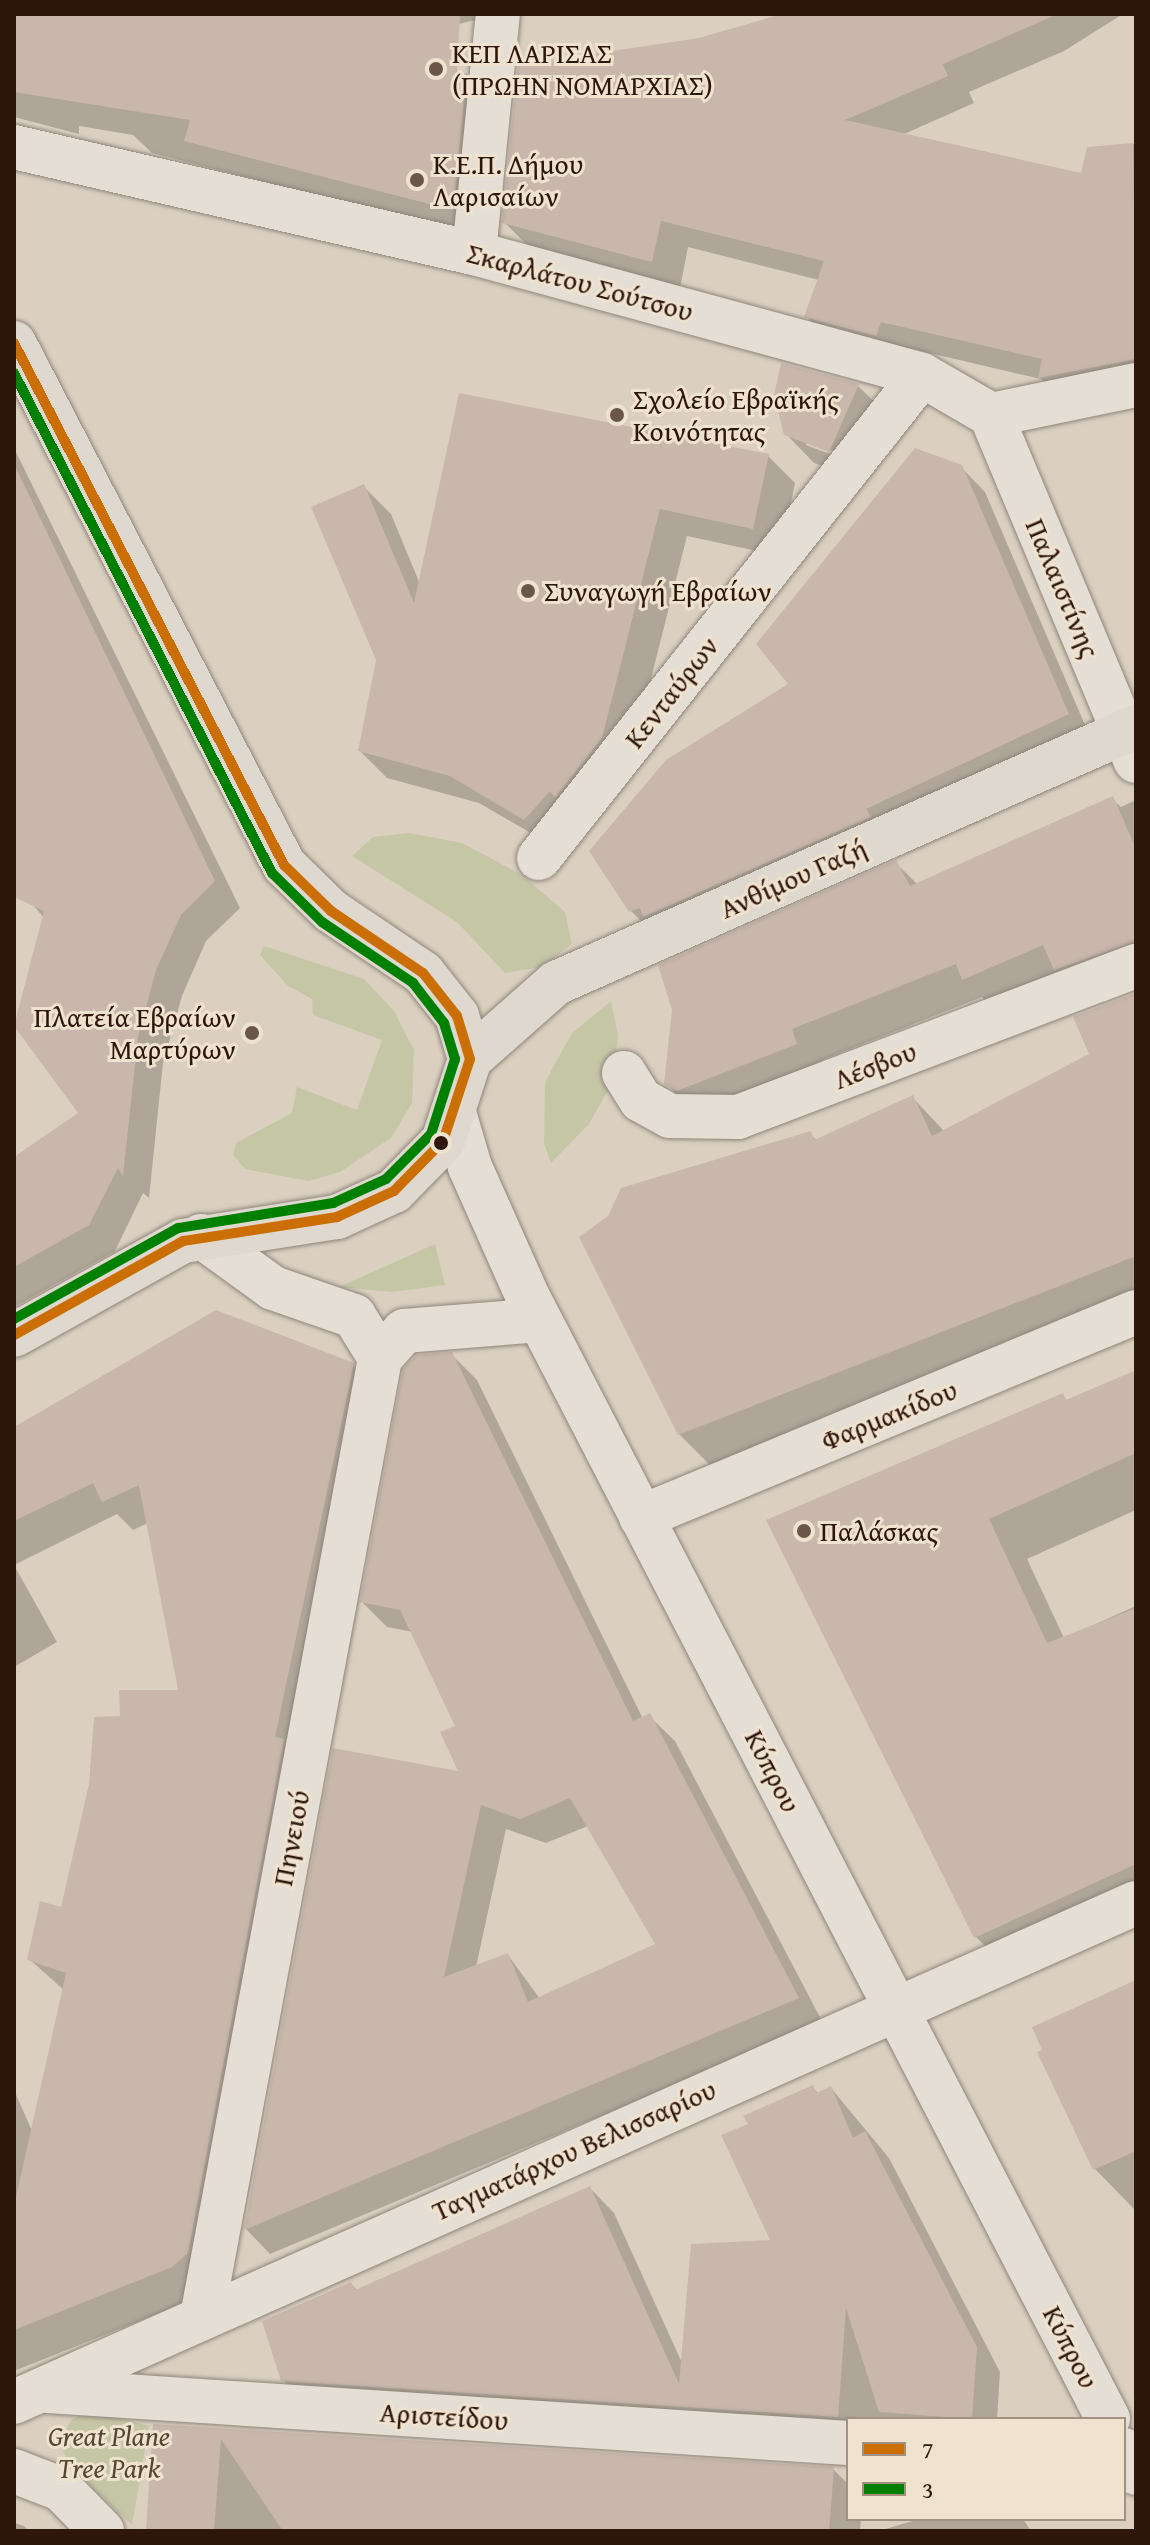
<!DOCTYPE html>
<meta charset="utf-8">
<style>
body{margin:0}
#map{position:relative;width:1150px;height:2545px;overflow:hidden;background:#dbd0c0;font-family:"Gentium Book Plus",serif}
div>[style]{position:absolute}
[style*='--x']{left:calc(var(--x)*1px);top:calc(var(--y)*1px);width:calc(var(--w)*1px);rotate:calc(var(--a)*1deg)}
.green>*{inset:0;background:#c4c6a6}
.shadow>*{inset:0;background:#0003}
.building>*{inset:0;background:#c9b7ac}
.roads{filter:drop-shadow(0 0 2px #8f857b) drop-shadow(0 0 2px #8f857b)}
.minor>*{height:44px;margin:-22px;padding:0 22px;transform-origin:22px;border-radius:22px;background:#e4ded5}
.major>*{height:44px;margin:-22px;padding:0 22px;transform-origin:22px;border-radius:22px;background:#ded8ce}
.bus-1>*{height:10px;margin:-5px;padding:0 5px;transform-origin:5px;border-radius:5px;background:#cb6e03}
.bus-2>*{height:10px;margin:-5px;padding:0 5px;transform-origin:5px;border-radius:5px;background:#008000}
.dots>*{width:22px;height:22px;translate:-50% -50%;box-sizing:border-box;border:4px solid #efe2cf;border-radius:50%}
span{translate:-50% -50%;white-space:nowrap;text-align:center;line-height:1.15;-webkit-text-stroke:6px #efe2cf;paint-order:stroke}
.poi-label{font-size:28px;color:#2e160b}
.left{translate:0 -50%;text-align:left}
.right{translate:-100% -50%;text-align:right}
.street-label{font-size:28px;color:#2e160b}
.park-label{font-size:28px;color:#554833;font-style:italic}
.frame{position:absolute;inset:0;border:16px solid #2e160b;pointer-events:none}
.legend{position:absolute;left:846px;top:2417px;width:280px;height:104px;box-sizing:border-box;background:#efe2cf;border:2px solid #a29081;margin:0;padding:10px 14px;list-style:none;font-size:24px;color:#2e160b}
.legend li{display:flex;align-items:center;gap:16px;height:40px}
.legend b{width:40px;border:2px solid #a29081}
</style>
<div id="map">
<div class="green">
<div style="clip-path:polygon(409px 833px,462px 843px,522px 875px,565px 912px,572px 944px,541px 967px,505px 973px,457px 922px,352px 856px,373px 837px)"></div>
<div style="clip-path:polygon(264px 946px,364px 979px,394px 1011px,414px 1050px,412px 1103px,391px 1138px,340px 1172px,309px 1181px,245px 1169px,233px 1155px,236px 1143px,292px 1113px,297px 1087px,357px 1110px,382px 1040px,313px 1015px,312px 999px,288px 986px,260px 955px)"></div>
<div style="clip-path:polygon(611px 1001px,618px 1035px,613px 1081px,589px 1124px,551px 1163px,544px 1144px,545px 1082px,572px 1033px)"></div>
<div style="clip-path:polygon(435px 1244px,445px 1285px,392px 1292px,339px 1287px)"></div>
<div style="clip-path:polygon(90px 2410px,149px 2426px,132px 2525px,71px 2467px,60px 2445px,71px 2420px)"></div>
</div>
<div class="shadow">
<div style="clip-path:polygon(14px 14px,502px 14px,231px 76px,466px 75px,495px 104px,482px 238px,152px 153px,133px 135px,79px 126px,79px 134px,14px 117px)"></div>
<div style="clip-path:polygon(809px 14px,1123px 14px,1064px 51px,969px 92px,974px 103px,902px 135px,1083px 176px,1088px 148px,1136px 144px,1136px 391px,1067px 405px,1041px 379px,908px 348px,903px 363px,834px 344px,806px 316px,819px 280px,688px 247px,680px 288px,532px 250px,504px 222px,699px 40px)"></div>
<div style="clip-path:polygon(evenodd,783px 365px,858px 386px,886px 413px,857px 478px,814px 463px,786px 434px,783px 365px,806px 441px,839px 453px,838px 457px,806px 445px,806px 441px)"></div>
<div style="clip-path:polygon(14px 448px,240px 908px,206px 941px,182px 996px,163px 1063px,149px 1198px,143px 1193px,115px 1251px,14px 1307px,14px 1160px,81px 1114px,44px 918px,14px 882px)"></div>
<div style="clip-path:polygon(768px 456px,795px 483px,780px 556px,687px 536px,629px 766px,553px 846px,479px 803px,387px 778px,360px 751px,378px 659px,364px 487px,391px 514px,420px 584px)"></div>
<div style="clip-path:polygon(961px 467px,985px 492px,1091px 739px,655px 935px,631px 911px)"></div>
<div style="clip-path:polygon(1112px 799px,1121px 807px,1136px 800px,1136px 984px,995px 1010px,982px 997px,822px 1060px,827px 1075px,697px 1115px,666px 1083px,896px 863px,918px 885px)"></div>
<div style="clip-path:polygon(1136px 995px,1136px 1296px,710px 1465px,679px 1434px,810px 1134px,817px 1141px,913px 1098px,945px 1132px,1092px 1055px)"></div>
<div style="clip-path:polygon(evenodd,451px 1354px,477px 1380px,643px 1719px,649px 1716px,675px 1741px,823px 2023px,270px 2254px,246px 2229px,335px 1751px,461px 1774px,458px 1728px,413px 1632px,387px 1627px,362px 1602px,451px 1354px,588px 1826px,658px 1944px,540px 1999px,508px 1955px,476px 1967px,506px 1829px,546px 1843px,588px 1826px)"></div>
<div style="clip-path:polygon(353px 1365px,382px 1394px,202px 2296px,14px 2371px,14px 2090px,37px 2142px,65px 1991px,29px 1959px,63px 1909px,122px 1718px,180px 1692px,148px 1523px,133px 1530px,117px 1514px,14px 1565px,57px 1642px,14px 1667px,14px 1429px)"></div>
<div style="clip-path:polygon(1136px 1373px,1136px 1510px,1027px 1559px,1064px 1638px,1136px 1606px,1136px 1922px,1015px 1976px,976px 1937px,768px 1521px,1062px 1396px,1068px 1401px)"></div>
<div style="clip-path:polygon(1136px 1982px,1136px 2209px,1135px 2210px,1095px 2169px,1040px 2053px)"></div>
<div style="clip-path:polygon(812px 2087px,819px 2094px,831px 2088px,889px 2158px,1000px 2372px,997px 2419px,848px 2419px,848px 2440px,307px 2405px,283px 2380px,351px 2284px,358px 2291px,590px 2188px,614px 2213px,683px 2365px,773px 2242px,751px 2125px)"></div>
<div style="clip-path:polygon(155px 2426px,833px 2469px,848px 2484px,848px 2519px,861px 2519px,860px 2531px,148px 2531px)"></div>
<div style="clip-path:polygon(919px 2519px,1023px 2519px,1031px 2531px,879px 2531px)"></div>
<div style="clip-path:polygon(14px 2523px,24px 2526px,29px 2531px,14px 2531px)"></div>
</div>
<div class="building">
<div style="clip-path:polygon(14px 14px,460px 14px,457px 74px,467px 73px,453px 210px,184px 141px,190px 120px,14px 92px)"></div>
<div style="clip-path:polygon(782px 14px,1058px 14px,943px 64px,948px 76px,845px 120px,1081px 173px,1087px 147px,1133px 143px,1136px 359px,1038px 378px,1042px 359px,881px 322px,876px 336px,804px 317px,824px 261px,661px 221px,652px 262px,502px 223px,518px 65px,699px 38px)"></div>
<div style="clip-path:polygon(781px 363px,859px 384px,829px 452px,784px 435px,774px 395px)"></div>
<div style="clip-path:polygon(459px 393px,769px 454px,753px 529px,660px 509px,602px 738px,555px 798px,550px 791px,524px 820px,450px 776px,358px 751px,376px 660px,311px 507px,364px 484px,414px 603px)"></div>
<div style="clip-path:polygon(915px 448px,962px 465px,1069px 714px,866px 809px,871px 817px,643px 917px,640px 908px,629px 912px,589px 851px,666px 760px,788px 684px,756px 644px)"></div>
<div style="clip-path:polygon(14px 464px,215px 881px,181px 915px,156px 970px,138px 1037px,123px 1176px,118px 1168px,89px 1225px,14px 1267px,14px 1157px,78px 1113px,14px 1026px,44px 911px,14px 897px)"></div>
<div style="clip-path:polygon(1113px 796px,1136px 849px,1136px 942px,1054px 970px,1043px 945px,962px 980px,956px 964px,792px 1029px,797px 1044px,677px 1091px,664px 1084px,672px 1010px,658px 965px,896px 860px,910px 886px)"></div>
<div style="clip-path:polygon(1136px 993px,1136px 1256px,678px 1435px,579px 1237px,608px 1216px,621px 1188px,811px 1131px,814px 1140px,913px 1095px,932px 1136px,1089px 1054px,1073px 1017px)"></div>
<div style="clip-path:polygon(216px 1310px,354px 1363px,275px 1737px,284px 1739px,188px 2253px,172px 2267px,14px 2330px,14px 2206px,66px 1973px,27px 1960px,40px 1901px,61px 1907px,89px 1784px,94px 1717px,120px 1716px,119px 1690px,178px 1690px,139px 1485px,102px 1502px,93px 1483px,14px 1521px,14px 1427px)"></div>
<div style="clip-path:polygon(evenodd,452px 1352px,633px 1721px,650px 1713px,799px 1998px,244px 2230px,333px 1748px,458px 1771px,440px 1732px,455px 1726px,400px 1610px,360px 1602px,403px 1369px,416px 1355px,452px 1352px,570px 1798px,655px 1944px,528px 2002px,508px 1953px,444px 1977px,481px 1805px,520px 1819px,570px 1798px)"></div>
<div style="clip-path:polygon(1136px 1370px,1136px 1453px,989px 1519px,1047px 1643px,1136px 1608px,1136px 1864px,974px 1938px,766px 1520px,1063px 1393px,1066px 1400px)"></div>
<div style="clip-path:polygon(1136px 1980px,1136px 2151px,1093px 2170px,1037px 2052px,1042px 2050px,1032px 2027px)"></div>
<div style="clip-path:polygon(813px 2085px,816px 2093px,831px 2086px,853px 2138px,865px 2131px,977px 2347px,972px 2419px,879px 2412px,846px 2308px,838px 2417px,281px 2381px,262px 2321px,351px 2282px,355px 2290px,590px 2186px,679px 2384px,691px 2244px,770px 2240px,721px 2135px,748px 2124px,743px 2116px)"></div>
<div style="clip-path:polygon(153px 2424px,834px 2467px,829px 2531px,283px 2531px,221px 2439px,214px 2531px,146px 2531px)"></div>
</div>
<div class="roads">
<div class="minor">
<div style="--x:14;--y:147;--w:472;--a:13"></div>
<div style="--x:474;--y:253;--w:464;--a:15.2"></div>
<div style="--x:922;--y:375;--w:80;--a:30.1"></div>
<div style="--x:991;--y:415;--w:148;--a:-11.7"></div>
<div style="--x:474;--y:253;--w:240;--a:-84.3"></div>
<div style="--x:991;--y:415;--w:375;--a:67.3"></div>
<div style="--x:539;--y:858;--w:616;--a:-51.59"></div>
<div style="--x:624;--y:1073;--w:32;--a:58"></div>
<div style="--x:641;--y:1100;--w:33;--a:29"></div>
<div style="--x:670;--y:1116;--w:68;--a:0.8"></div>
<div style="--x:738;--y:1117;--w:426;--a:-20.8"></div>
<div style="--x:455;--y:1116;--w:53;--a:73.6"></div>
<div style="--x:470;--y:1167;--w:142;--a:66"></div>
<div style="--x:528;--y:1297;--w:1263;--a:62.66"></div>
<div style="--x:201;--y:1236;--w:89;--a:35.8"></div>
<div style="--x:273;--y:1288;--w:86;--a:19.1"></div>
<div style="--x:354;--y:1316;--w:49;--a:58.2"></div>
<div style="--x:641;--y:1517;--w:536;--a:-22.5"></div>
<div style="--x:202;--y:2317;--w:975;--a:-79.48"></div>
<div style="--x:380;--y:1358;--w:36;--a:-48"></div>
<div style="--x:404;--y:1331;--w:136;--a:-4.6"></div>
<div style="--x:48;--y:2391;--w:802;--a:3.72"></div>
<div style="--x:14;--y:2402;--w:1228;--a:-23.98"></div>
<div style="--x:1124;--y:2450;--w:26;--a:62"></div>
<div style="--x:14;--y:2471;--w:50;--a:21"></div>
<div style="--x:61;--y:2489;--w:59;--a:45.7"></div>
</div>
<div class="major">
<div style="--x:14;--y:343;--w:588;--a:62.65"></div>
<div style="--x:284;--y:865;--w:66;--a:44.4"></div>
<div style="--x:331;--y:911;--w:111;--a:34"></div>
<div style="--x:423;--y:973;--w:55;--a:51.7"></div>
<div style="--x:457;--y:1016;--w:45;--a:73.2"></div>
<div style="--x:470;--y:1059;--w:86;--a:108.2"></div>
<div style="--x:443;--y:1141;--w:70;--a:134.4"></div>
<div style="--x:394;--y:1191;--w:63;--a:155.5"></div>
<div style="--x:337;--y:1217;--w:156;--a:171.1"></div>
<div style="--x:183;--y:1241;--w:193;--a:150.9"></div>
<div style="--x:470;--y:1059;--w:115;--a:-41.5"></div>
<div style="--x:556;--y:983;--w:634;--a:-23.82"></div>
</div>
</div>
<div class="bus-1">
<div style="--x:14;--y:343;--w:588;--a:62.65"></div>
<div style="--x:284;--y:865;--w:66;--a:44.4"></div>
<div style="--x:331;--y:911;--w:111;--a:34"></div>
<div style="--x:423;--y:973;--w:55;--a:51.7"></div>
<div style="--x:457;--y:1016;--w:45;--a:73.2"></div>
<div style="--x:470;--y:1059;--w:86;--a:108.2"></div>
<div style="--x:443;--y:1141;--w:70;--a:134.4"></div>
<div style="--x:394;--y:1191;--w:63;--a:155.5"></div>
<div style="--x:337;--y:1217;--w:156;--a:171.1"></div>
<div style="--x:183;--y:1241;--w:193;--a:150.9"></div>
</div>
<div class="bus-2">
<div style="--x:14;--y:373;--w:563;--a:62.71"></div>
<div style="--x:272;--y:873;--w:70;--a:44.4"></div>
<div style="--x:322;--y:922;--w:110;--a:33.8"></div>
<div style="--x:413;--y:983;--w:51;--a:52.2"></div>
<div style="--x:444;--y:1023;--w:38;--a:73"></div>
<div style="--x:455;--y:1059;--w:79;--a:107.7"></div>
<div style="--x:431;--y:1134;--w:64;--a:135"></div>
<div style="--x:386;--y:1179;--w:58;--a:155.6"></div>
<div style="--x:333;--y:1203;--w:157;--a:170.8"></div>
<div style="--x:178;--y:1228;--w:188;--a:151"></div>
</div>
<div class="dots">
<div style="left:436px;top:69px;background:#6b574a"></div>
<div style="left:417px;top:180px;background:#6b574a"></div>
<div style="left:617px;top:415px;background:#6b574a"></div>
<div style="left:528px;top:591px;background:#6b574a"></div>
<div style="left:252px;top:1033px;background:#6b574a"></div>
<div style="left:441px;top:1143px;background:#2e160b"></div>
<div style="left:804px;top:1531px;background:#6b574a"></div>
</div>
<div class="poi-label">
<span class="left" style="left:452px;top:69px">ΚΕΠ ΛΑΡΙΣΑΣ<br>(ΠΡΩΗΝ ΝΟΜΑΡΧΙΑΣ)</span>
<span class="left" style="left:433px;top:180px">Κ.Ε.Π. Δήμου<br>Λαρισαίων</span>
<span class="left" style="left:633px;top:415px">Σχολείο Εβραϊκής<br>Κοινότητας</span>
<span class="left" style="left:544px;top:591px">Συναγωγή Εβραίων</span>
<span class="right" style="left:236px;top:1033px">Πλατεία Εβραίων<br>Μαρτύρων</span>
<span class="left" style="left:820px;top:1531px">Παλάσκας</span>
</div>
<div class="street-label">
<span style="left:580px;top:282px;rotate:15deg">Σκαρλάτου Σούτσου</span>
<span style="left:1063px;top:588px;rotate:67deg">Παλαιστίνης</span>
<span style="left:671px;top:692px;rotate:-52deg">Κενταύρων</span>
<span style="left:793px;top:878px;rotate:-24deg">Ανθίμου Γαζή</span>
<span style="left:875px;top:1065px;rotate:-21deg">Λέσβου</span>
<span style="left:889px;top:1415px;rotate:-22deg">Φαρμακίδου</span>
<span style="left:773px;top:1771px;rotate:63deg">Κύπρου</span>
<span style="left:291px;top:1838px;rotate:-79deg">Πηνειού</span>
<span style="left:574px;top:2150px;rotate:-24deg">Ταγματάρχου Βελισσαρίου</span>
<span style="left:1071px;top:2347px;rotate:63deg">Κύπρου</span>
<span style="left:444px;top:2416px;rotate:4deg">Αριστείδου</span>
</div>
<div class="park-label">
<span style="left:109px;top:2452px">Great Plane<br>Tree Park</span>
</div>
<div class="frame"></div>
<ul class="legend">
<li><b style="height:10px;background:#cb6e03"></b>7</li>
<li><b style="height:10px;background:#008000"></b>3</li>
</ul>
</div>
